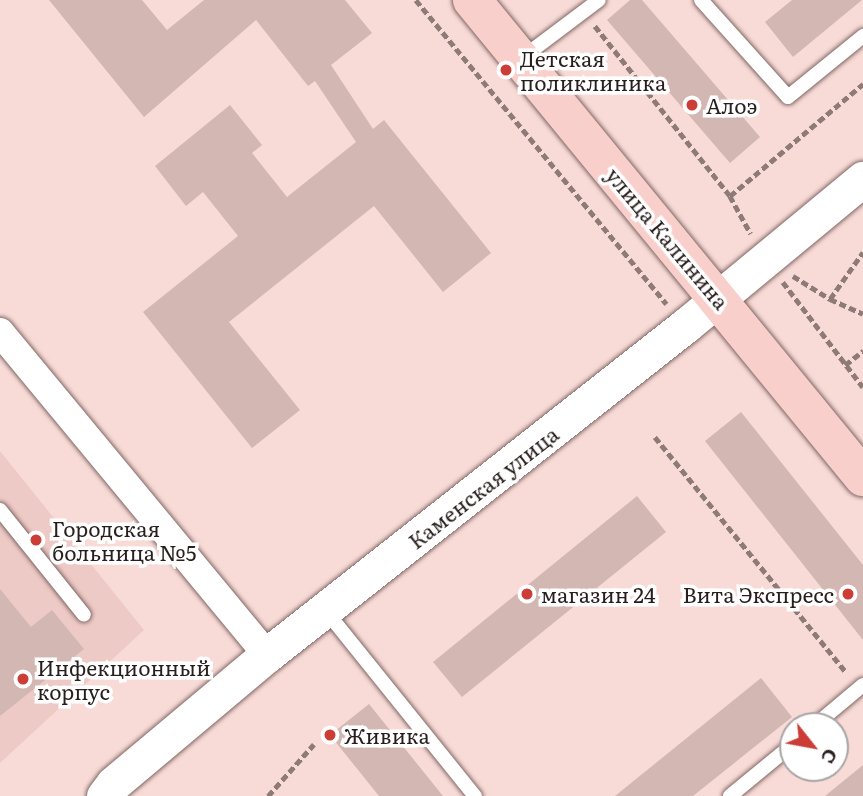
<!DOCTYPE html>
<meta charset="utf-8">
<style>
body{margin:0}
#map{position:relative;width:863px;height:796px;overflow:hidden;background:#f8dbd7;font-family:Literata,serif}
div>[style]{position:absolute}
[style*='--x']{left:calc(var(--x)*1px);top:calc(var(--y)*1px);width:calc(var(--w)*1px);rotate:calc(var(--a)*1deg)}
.built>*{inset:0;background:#eecac6}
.building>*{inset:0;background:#d2b7b3}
.path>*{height:4.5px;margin-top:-2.25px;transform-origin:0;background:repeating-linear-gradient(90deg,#8e7b78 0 7px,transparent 0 10.5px)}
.roads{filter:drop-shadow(0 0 2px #806764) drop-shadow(0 0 2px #806764)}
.service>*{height:14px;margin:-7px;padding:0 7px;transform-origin:7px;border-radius:7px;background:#fff}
.minor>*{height:28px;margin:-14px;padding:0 14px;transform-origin:14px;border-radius:14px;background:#fff}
.tertiary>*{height:35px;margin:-17.5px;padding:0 17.5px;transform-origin:17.5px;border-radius:17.5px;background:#fff}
.secondary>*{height:38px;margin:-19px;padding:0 19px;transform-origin:19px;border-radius:19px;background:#f8cfcb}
.dots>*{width:19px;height:19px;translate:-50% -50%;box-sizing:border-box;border:4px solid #fff;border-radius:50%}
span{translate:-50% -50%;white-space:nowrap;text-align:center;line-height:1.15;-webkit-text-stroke:7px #fff;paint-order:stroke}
.poi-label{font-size:21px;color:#281e1d}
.left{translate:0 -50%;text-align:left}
.right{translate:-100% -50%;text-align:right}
.street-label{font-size:21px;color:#281e1d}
.north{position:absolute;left:779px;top:712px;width:70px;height:70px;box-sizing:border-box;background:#fff;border:2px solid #a9a5a5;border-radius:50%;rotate:121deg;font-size:19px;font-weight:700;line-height:28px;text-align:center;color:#281e1d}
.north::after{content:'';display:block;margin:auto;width:24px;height:32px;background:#cb3d36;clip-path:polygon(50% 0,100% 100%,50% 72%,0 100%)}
</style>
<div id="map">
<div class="built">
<div style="clip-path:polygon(0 451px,144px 630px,0 763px)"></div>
</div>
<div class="building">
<div style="clip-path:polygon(49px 0,142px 0,167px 30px,204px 0,345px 0,372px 33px,331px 65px,373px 129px,384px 120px,491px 253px,443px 292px,374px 206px,229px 322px,300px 410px,252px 448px,143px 312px,238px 236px,203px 192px,186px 206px,155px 166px,230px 105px,262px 145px,252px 153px,287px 197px,356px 142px,315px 81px,308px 86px,256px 20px,144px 117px)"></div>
<div style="clip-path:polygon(630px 0,642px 0,760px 137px,730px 163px,607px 20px)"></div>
<div style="clip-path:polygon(792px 0,862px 0,793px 57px,765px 22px)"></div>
<div style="clip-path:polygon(741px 412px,863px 565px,863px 640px,705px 441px)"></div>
<div style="clip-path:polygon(637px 496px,666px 532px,462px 697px,433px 662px)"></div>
<div style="clip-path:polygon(0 589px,31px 627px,52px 610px,84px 649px,0 716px)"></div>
<div style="clip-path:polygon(761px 678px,792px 717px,693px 796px,615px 796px)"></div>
<div style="clip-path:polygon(369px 704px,443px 796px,379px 796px,330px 735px)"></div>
<div style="clip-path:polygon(863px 765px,863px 796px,825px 796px)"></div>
</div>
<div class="path">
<div style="--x:416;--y:0;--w:394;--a:50.5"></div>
<div style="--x:595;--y:26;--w:217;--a:51.5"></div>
<div style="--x:730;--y:196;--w:43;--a:61.1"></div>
<div style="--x:730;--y:196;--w:174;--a:-40.1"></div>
<div style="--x:793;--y:276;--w:44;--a:31.9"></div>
<div style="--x:830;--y:299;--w:36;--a:24"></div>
<div style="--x:783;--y:282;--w:132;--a:52.7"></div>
<div style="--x:830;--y:299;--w:57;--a:-54.9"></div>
<div style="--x:845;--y:365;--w:23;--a:-38"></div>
<div style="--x:655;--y:437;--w:304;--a:50.9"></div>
<div style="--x:268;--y:796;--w:69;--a:-48.5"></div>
</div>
<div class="roads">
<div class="service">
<div style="--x:701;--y:0;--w:130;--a:48.1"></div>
<div style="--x:788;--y:97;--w:97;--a:-39.1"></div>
<div style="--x:522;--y:58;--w:96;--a:-37"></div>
<div style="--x:0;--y:510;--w:134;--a:51.3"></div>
<div style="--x:326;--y:611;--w:238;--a:51.2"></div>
<div style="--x:814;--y:726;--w:64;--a:-39.9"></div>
<div style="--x:730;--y:796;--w:82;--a:-39.5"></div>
</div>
<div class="minor">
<div style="--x:0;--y:332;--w:419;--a:50.4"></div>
</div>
<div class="tertiary">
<div style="--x:104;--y:796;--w:15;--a:-53"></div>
<div style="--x:113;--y:784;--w:201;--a:-40"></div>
<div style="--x:267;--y:655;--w:532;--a:-38.21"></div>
<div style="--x:685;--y:326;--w:231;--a:-39.6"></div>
</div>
<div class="secondary">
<div style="--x:472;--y:0;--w:617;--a:50.66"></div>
</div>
</div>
<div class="dots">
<div style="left:506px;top:70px;background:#cb3d36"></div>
<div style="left:692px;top:105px;background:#cb3d36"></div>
<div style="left:36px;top:540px;background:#cb3d36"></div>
<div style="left:527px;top:594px;background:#cb3d36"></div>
<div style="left:848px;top:594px;background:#cb3d36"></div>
<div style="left:23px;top:679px;background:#cb3d36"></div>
<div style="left:330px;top:735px;background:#cb3d36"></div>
</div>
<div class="poi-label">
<span class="left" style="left:520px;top:70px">Детская<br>поликлиника</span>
<span class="left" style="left:706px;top:105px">Алоэ</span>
<span class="left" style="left:52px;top:540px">Городская<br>больница №5</span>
<span class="left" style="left:541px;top:594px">магазин 24</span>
<span class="right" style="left:834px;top:594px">Вита Экспресс</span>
<span class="left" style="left:37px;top:679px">Инфекционный<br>корпус</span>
<span class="left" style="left:344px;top:735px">Живика</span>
</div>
<div class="street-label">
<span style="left:668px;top:238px;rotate:50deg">улица Калинина</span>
<span style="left:483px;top:487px;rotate:-38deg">Каменская улица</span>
</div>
<div class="north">С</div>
</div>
